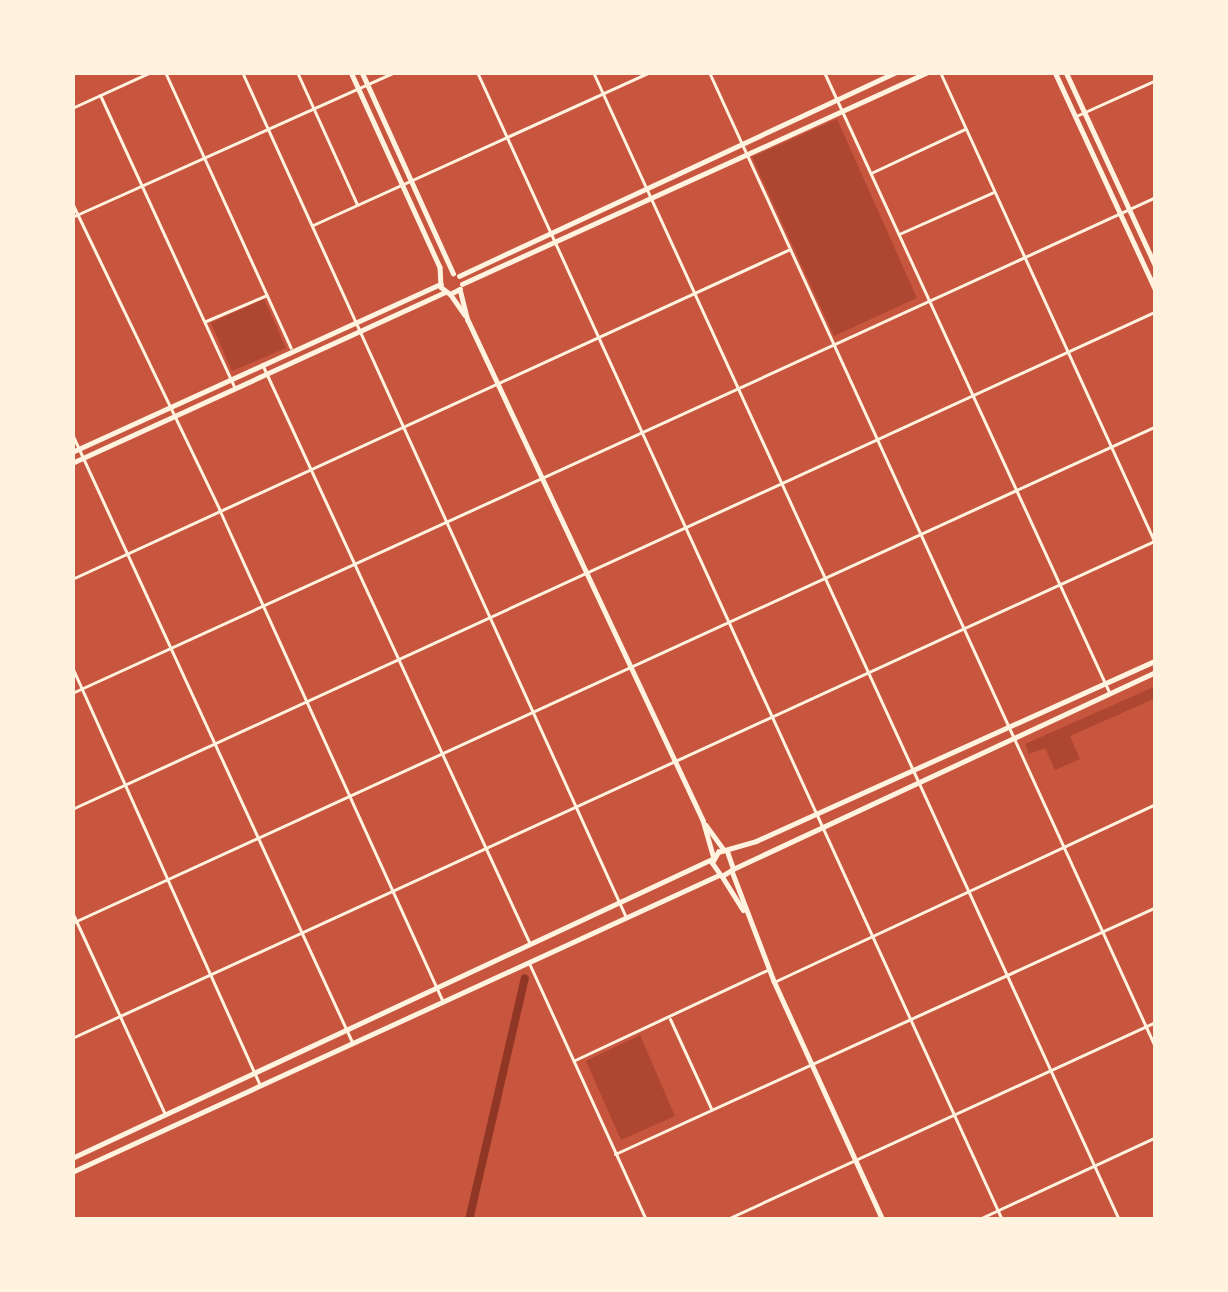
<!DOCTYPE html>
<style>
body{margin:0}
#map{position:relative;width:1228px;height:1292px;overflow:hidden;background:#c8553d;font-family:"Fira Sans Condensed",sans-serif}
div>[style]{position:absolute}
[style*='--x']{left:calc(var(--x)*1px);top:calc(var(--y)*1px);width:calc(var(--w)*1px);rotate:calc(var(--a)*1deg)}
.green>*{inset:0;background:#ae4732}
.canal>*{height:8px;margin:-4px;padding:0 4px;transform-origin:4px;border-radius:4px;background:#8f3625}
.minor>*{height:3px;margin:-1.5px;padding:0 1.5px;transform-origin:1.5px;border-radius:1.5px;background:#fff3e0}
.secondary>*{height:4.5px;margin:-2.25px;padding:0 2.25px;transform-origin:2.25px;border-radius:2.25px;background:#fff3e0}
span{translate:-50% -50%;white-space:nowrap;text-align:center;line-height:1.15;-webkit-text-stroke:12px #fff3e0;paint-order:stroke}
.frame{position:absolute;inset:0;border:75px solid #fff3e0;pointer-events:none}
</style>
<div id="map">
<div class="green">
<div style="clip-path:polygon(837px 119px,917px 298px,834px 336px,752px 157px)"></div>
<div style="clip-path:polygon(264px 299px,286px 348px,232px 371px,211px 323px)"></div>
<div style="clip-path:polygon(1156px 686px,1156px 698px,1070px 736px,1080px 759px,1055px 770px,1045px 748px,1029px 754px,1025px 744px)"></div>
<div style="clip-path:polygon(640px 1035px,675px 1116px,621px 1140px,586px 1061px)"></div>
</div>
<div class="canal">
<div style="--x:469;--y:1220;--w:248;--a:-77"></div>
</div>
<div class="minor">
<div style="--x:165;--y:72;--w:303;--a:65.5"></div>
<div style="--x:242;--y:72;--w:926;--a:65.57"></div>
<div style="--x:297;--y:72;--w:145;--a:65.6"></div>
<div style="--x:477;--y:72;--w:1262;--a:65.42"></div>
<div style="--x:593;--y:72;--w:1263;--a:65.38"></div>
<div style="--x:709;--y:72;--w:1074;--a:65.41"></div>
<div style="--x:824;--y:72;--w:682;--a:65.31"></div>
<div style="--x:940;--y:72;--w:520;--a:65.46"></div>
<div style="--x:100;--y:95;--w:321;--a:65.3"></div>
<div style="--x:72;--y:108;--w:87;--a:-24.5"></div>
<div style="--x:1076;--y:116;--w:88;--a:-24.2"></div>
<div style="--x:871;--y:173;--w:104;--a:-25.1"></div>
<div style="--x:72;--y:203;--w:339;--a:64.3"></div>
<div style="--x:219;--y:509;--w:539;--a:65.57"></div>
<div style="--x:72;--y:217;--w:353;--a:-24.2"></div>
<div style="--x:313;--y:225;--w:371;--a:-24.4"></div>
<div style="--x:899;--y:234;--w:104;--a:-23.9"></div>
<div style="--x:206;--y:321;--w:66;--a:-23.1"></div>
<div style="--x:262;--y:364;--w:639;--a:65.2"></div>
<div style="--x:72;--y:434;--w:669;--a:65.27"></div>
<div style="--x:72;--y:579;--w:788;--a:-24.68"></div>
<div style="--x:72;--y:667;--w:458;--a:65.8"></div>
<div style="--x:72;--y:693;--w:1192;--a:-24.59"></div>
<div style="--x:72;--y:809;--w:1193;--a:-24.67"></div>
<div style="--x:72;--y:912;--w:220;--a:65.3"></div>
<div style="--x:72;--y:923;--w:1193;--a:-24.63"></div>
<div style="--x:529;--y:963;--w:282;--a:65.5"></div>
<div style="--x:776;--y:981;--w:419;--a:-25"></div>
<div style="--x:670;--y:1019;--w:98;--a:65.3"></div>
<div style="--x:72;--y:1038;--w:1193;--a:-24.67"></div>
<div style="--x:575;--y:1060;--w:212;--a:-25.1"></div>
<div style="--x:615;--y:1154;--w:595;--a:-24.54"></div>
<div style="--x:725;--y:1220;--w:474;--a:-24.7"></div>
<div style="--x:977;--y:1220;--w:197;--a:-24.9"></div>
</div>
<div class="secondary">
<div style="--x:351;--y:72;--w:214;--a:65.5"></div>
<div style="--x:440;--y:267;--w:20;--a:87"></div>
<div style="--x:441;--y:287;--w:11;--a:38"></div>
<div style="--x:450;--y:294;--w:11;--a:-27"></div>
<div style="--x:362;--y:72;--w:221;--a:65.6"></div>
<div style="--x:1055;--y:72;--w:241;--a:65.2"></div>
<div style="--x:1066;--y:72;--w:215;--a:65.2"></div>
<div style="--x:459;--y:276;--w:482;--a:-25"></div>
<div style="--x:462;--y:284;--w:512;--a:-24.46"></div>
<div style="--x:460;--y:289;--w:32;--a:76"></div>
<div style="--x:468;--y:320;--w:552;--a:64.83"></div>
<div style="--x:703;--y:820;--w:37;--a:74"></div>
<div style="--x:451;--y:295;--w:24;--a:55"></div>
<div style="--x:72;--y:452;--w:405;--a:-24.5"></div>
<div style="--x:72;--y:463;--w:410;--a:-24.6"></div>
<div style="--x:706;--y:825;--w:31;--a:54"></div>
<div style="--x:733;--y:869;--w:467;--a:-25"></div>
<div style="--x:732;--y:871;--w:118;--a:69.1"></div>
<div style="--x:774;--y:981;--w:263;--a:65.5"></div>
<div style="--x:721;--y:876;--w:16;--a:-125"></div>
<div style="--x:712;--y:863;--w:13;--a:-61"></div>
<div style="--x:718;--y:852;--w:40;--a:-16"></div>
<div style="--x:756;--y:841;--w:439;--a:-24.3"></div>
<div style="--x:722;--y:876;--w:40;--a:58"></div>
<div style="--x:722;--y:876;--w:13;--a:-32"></div>
<div style="--x:733;--y:869;--w:18;--a:-109"></div>
<div style="--x:72;--y:1158;--w:706;--a:-25.04"></div>
<div style="--x:72;--y:1172;--w:712;--a:-24.66"></div>
</div>
<div class="frame"></div>
</div>
